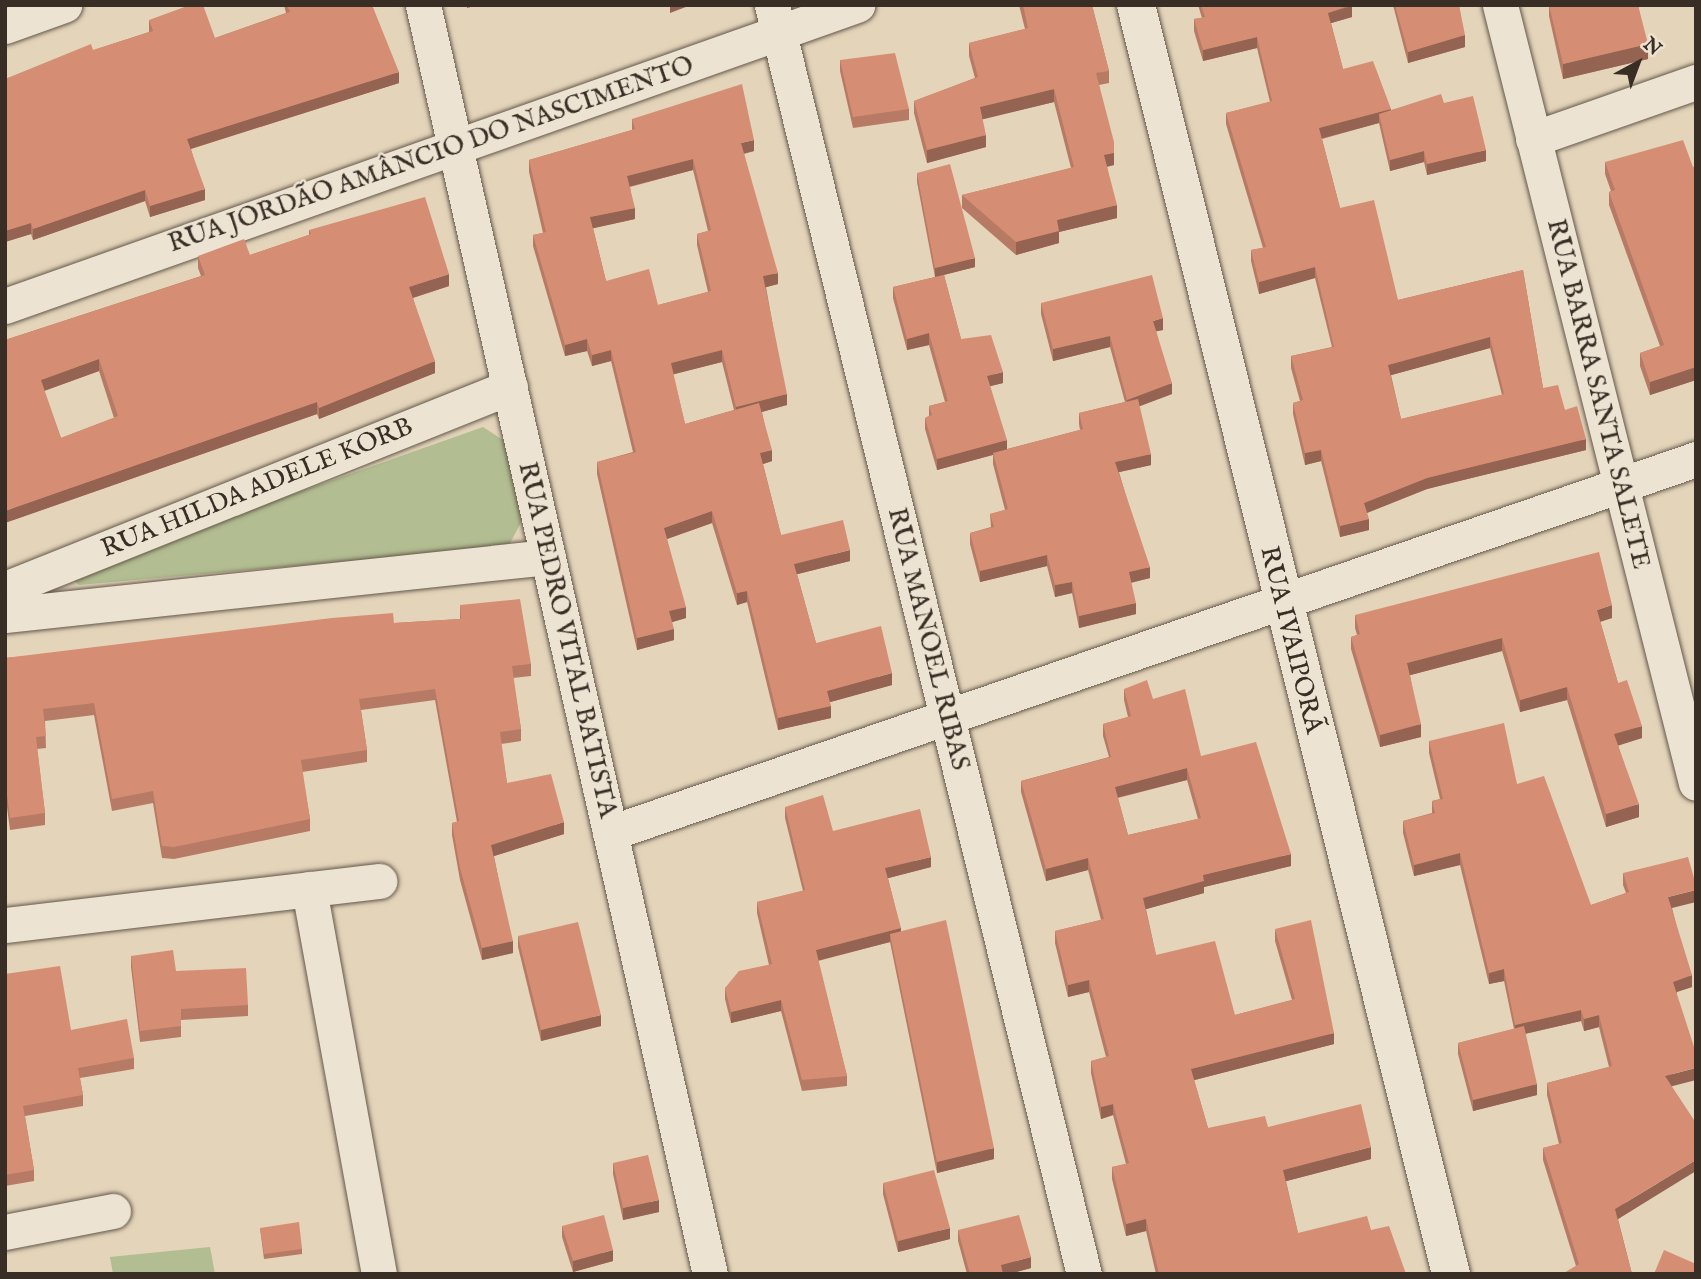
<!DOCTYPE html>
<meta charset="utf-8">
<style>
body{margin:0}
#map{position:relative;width:1701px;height:1279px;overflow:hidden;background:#e3d4ba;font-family:"IM FELL English",serif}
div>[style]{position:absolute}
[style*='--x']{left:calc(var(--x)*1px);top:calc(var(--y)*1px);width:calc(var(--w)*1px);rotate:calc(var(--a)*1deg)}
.green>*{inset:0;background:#b2bd91}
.roads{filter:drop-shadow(0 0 2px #64584a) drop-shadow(0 0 2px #64584a)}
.minor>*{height:35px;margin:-17.5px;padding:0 17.5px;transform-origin:17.5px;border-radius:17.5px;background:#ede3d2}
.tertiary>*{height:38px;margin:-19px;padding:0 19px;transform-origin:19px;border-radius:19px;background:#ede3d2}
.wall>*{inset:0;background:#b77a64}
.shaded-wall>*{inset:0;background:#956351}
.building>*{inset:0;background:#d58e74}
span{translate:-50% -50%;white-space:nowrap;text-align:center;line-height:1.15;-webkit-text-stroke:5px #ede3d2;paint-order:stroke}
.street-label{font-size:26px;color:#392e25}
.frame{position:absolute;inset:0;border:7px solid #392e25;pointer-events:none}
.north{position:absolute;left:1603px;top:28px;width:70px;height:70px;-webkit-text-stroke:5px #ede3d2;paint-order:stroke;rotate:41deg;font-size:19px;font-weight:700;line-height:28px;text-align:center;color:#392e25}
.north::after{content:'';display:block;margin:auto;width:24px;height:32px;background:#392e25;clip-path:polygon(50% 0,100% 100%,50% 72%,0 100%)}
</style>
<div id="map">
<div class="green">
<div style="clip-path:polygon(483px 427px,506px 442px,526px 513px,508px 547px,79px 585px,72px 579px,76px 571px)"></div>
<div style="clip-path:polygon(210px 1247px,215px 1274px,113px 1274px,110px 1257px)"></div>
</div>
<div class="roads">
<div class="minor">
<div style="--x:423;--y:5;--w:1301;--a:77.26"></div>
<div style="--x:772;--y:5;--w:1307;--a:76.19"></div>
<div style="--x:1500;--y:5;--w:802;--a:75.86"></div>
<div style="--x:5;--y:26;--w:63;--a:-19.6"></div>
<div style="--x:1533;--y:139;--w:173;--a:-19.3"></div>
<div style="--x:5;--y:306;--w:904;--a:-19.46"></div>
<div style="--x:5;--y:589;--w:544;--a:-21.8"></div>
<div style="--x:5;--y:615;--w:546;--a:-6.1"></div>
<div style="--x:610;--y:833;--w:1149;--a:-19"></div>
<div style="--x:309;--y:889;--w:391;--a:79.7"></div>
<div style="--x:5;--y:925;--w:377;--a:-6.7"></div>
<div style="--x:5;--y:1232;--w:110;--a:-11"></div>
</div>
<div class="tertiary">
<div style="--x:1136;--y:5;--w:1308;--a:76.06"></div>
</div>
</div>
<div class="wall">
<div style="clip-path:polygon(284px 5px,372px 5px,399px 83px,191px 149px,205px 200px,150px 217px,145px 201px,33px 240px,31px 234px,5px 242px,5px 79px,149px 32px,149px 20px,215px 38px,286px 13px)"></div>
<div style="clip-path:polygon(1019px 5px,1092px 5px,1109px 71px,1109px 83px,1099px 85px,1114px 165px,1107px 167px,1117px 218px,1059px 232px,1059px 243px,1016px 255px,962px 208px,962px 195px,1071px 168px,1054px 102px,982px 119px,986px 147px,927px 163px,914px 113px,914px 101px,975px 78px,969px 56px,969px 43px,1025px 29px)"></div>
<div style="clip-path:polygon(evenodd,1198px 5px,1351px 5px,1352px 17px,1331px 23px,1343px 69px,1391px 110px,1444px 103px,1486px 161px,1427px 175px,1424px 162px,1390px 171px,1379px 123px,1322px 139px,1340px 208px,1398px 300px,1523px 270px,1543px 388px,1565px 410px,1586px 450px,1427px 489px,1367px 513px,1369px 530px,1340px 537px,1321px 461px,1305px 465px,1293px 414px,1293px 403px,1300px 401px,1291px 368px,1291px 356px,1332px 347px,1315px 278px,1259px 294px,1251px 261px,1251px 250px,1263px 248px,1226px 124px,1226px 113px,1270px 102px,1257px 48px,1203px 61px,1194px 31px,1194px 19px,1202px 18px,1198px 5px,1490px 348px,1502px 395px,1401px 419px,1391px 375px,1490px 348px)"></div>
<div style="clip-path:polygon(1393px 5px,1459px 5px,1465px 47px,1408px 63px)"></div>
<div style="clip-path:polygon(1549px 5px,1638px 5px,1648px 59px,1563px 79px,1549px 16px)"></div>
<div style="clip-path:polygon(840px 60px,909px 109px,909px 120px,853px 128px,840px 71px)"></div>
<div style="clip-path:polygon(evenodd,632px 119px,754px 151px,744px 154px,778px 284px,766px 287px,787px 405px,762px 412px,772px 461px,763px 464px,781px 535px,850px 561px,797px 574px,816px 643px,892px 685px,830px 702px,831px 718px,778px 730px,747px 602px,737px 605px,712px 523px,667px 539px,686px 618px,672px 622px,674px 640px,637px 650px,597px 474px,597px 462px,633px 452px,611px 361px,592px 366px,587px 351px,565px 356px,533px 246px,533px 235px,543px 233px,529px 172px,529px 160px,632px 130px,632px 119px,693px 170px,708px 231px,697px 234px,697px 245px,708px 292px,658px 305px,606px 281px,593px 228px,635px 219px,630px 187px,693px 170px,632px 119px,722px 362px,734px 410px,685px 424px,673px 374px,722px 362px)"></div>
<div style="clip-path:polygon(1605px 162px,1693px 167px,1696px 166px,1696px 380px,1650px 395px,1640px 366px,1640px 353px,1660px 346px,1609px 205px,1609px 192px,1611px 191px,1605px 174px)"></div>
<div style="clip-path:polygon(917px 173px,975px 267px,944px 275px,961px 339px,1003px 383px,990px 386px,1007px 449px,1080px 430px,1079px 424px,1079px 413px,1125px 402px,1110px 347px,1053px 361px,1041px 314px,1041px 303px,1163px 330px,1156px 331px,1172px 394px,1139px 406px,1151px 465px,1119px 472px,1150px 578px,1131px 583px,1136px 614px,1079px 628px,1072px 593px,1055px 597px,1047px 566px,980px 582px,970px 544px,970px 533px,991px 527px,990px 514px,1005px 510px,993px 464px,993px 455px,937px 470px,925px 429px,925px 418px,929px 416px,929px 406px,945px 402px,929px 345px,907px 350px,893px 298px,893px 287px,935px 277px,917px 182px)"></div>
<div style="clip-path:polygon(evenodd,309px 230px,449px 286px,413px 298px,435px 373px,319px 419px,317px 414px,13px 520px,5px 340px,201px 276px,198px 268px,198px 256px,250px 255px,309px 235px,309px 230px,99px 371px,114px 418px,61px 438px,44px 391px,99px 371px)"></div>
<div style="clip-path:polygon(460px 605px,531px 664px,531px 676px,513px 678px,521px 729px,521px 741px,501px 744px,507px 783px,564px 834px,494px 856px,513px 953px,482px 960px,460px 880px,452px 835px,452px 823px,457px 822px,435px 700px,361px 710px,367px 750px,367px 762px,302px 772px,310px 819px,310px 831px,174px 859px,162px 858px,153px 803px,112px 811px,94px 715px,45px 721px,46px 748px,37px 749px,45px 813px,45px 825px,10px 830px,5px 792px,5px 658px,394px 623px,460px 619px)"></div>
<div style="clip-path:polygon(1355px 615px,1612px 618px,1600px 621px,1618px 683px,1642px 738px,1618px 745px,1639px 817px,1606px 827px,1567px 700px,1520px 712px,1502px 651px,1410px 675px,1421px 737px,1380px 747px,1351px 649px,1351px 637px,1357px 635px,1355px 628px)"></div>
<div style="clip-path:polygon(evenodd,1124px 689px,1153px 699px,1291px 866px,1204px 887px,1204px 893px,1146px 909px,1156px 955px,1235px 1015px,1292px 1000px,1275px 941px,1275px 929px,1334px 1044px,1194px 1080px,1208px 1128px,1268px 1127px,1371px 1159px,1286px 1181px,1298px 1233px,1371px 1230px,1406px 1274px,1156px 1274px,1146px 1231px,1126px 1236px,1112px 1179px,1112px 1167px,1126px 1164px,1113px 1115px,1101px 1119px,1091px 1073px,1091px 1061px,1106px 1057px,1089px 992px,1068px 997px,1055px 943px,1055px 931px,1101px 920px,1088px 870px,1046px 881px,1021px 792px,1021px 781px,1109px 757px,1103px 736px,1103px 724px,1128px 717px,1124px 700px,1124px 689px,1187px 780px,1198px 819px,1128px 835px,1118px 798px,1187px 780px)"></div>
<div style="clip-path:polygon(1429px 741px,1517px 784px,1591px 905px,1626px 893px,1623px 885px,1623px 873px,1672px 908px,1692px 987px,1677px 992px,1672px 1086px,1618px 1219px,1632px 1274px,1576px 1266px,1543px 1160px,1543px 1148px,1559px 1144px,1547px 1095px,1547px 1083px,1609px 1067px,1599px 1027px,1584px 1031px,1581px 1021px,1525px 1034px,1537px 1095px,1473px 1111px,1458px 1054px,1458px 1043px,1514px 1029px,1504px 981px,1489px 984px,1460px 865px,1414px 876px,1403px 833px,1403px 821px,1432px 813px,1432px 801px,1440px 799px,1429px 753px)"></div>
<div style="clip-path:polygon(785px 807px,833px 831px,931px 867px,888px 878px,901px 931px,994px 1159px,937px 1173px,890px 942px,818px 961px,847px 1076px,847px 1086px,802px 1091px,781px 1011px,731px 1023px,725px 999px,725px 988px,769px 965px,757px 913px,757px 902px,803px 891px,785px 818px)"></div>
<div style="clip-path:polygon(518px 936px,601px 1026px,541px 1041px,518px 947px)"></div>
<div style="clip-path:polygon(131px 956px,176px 971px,248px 1005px,248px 1016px,181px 1020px,181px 1037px,140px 1042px,131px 967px)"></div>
<div style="clip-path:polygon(5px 974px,71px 1030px,134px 1058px,134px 1069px,80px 1078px,83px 1095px,83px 1106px,25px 1116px,34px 1170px,34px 1181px,5px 1186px)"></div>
<div style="clip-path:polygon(613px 1163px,659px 1212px,623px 1220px,613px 1174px)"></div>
<div style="clip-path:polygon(883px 1183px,950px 1239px,898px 1252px,883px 1194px)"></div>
<div style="clip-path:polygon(562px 1226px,613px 1261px,573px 1272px,562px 1237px)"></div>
<div style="clip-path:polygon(260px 1228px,302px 1249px,302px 1254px,264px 1259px)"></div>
<div style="clip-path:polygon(958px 1230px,1031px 1268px,1009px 1274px,967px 1274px,958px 1241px)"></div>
</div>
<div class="shaded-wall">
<div style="clip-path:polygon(467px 5px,478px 5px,467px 8px)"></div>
<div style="clip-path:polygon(670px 5px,691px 5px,670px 13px)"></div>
<div style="clip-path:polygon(1352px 6px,1352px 17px,1328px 24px,1328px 13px)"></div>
<div style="clip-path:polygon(1465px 35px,1465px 47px,1408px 63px,1408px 52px)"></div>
<div style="clip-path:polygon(1257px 37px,1257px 48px,1203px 61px,1203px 50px)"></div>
<div style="clip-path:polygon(1648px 44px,1648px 59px,1563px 79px,1563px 64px)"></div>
<div style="clip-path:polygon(399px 72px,399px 83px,187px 150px,187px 139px)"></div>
<div style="clip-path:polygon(1054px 89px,1054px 102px,980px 120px,980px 107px)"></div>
<div style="clip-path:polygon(1391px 109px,1391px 120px,1379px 114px,1379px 123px,1319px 139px,1319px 128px)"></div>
<div style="clip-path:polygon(986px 135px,986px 147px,927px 163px,927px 150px)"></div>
<div style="clip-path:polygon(754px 140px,754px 151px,741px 154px,741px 143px)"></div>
<div style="clip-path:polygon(1114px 142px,1114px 165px,1104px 167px,1104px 155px)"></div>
<div style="clip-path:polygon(1486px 150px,1486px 161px,1427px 175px,1427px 164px)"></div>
<div style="clip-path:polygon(1424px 151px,1424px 162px,1390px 171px,1390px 160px)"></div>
<div style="clip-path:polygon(693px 159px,693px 170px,627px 187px,627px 176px)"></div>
<div style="clip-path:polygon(205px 189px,205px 200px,150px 217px,150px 206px)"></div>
<div style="clip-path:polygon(145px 190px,145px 201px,33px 240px,33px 229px)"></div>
<div style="clip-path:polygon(1117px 205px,1117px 218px,1059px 232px,1059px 243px,1016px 255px,1016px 242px,1057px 220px)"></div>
<div style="clip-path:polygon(635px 208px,635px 219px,590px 229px,590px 217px)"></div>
<div style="clip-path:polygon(31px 223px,31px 234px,5px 242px,5px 231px)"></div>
<div style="clip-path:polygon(975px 258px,975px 267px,935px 277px,935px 268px)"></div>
<div style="clip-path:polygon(1315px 267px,1315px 278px,1259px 294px,1259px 282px)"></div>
<div style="clip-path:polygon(778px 273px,778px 284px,763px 288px,763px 276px)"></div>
<div style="clip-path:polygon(449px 274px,449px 286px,409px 299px,409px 287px)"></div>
<div style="clip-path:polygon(1163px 318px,1163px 330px,1153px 332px,1153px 321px)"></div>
<div style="clip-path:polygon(929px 333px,929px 345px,907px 350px,907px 339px)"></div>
<div style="clip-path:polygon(1110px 336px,1110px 347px,1053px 361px,1053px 349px)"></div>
<div style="clip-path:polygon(1490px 337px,1490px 348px,1388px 376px,1388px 365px)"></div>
<div style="clip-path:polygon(587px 339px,587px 351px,565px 356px,565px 345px)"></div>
<div style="clip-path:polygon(611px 350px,611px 361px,592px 366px,592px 355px)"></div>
<div style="clip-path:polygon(722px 350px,722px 362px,671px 375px,671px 363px)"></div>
<div style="clip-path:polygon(99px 359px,99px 371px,41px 392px,41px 380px)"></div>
<div style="clip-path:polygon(435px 361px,435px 373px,319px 419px,319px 408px)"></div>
<div style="clip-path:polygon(1696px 367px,1696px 380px,1650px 395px,1650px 382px)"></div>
<div style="clip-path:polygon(1003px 372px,1003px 383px,987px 387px,987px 376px)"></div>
<div style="clip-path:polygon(1172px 383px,1172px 394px,1127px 411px,1127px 400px)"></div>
<div style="clip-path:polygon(787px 394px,787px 405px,736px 419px,736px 407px)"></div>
<div style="clip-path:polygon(317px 402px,317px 414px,5px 523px,5px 511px,13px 508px)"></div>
<div style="clip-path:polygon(1586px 439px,1586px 450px,1427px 489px,1364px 514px,1364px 503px,1427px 478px)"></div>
<div style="clip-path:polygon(1007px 440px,1007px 451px,937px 470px,937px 459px)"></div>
<div style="clip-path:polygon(772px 450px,772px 461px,760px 465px,760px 453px)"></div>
<div style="clip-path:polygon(1321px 450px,1321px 461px,1305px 465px,1305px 453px)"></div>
<div style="clip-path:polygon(1151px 454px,1151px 465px,1115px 473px,1115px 462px)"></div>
<div style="clip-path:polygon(712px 511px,712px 523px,664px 540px,664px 528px)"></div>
<div style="clip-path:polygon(1369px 519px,1369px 530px,1340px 537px,1340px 526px)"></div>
<div style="clip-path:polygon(850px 550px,850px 561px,794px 575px,794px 564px)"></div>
<div style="clip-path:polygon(1047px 555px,1047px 566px,980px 582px,980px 571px)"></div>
<div style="clip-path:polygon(1150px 567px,1150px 578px,1129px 583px,1129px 572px)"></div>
<div style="clip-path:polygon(1072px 582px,1072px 593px,1055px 597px,1055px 585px)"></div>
<div style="clip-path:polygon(747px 591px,747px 602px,737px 605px,737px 593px)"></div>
<div style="clip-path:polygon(1136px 603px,1136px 614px,1079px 628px,1079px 616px)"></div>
<div style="clip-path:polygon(1612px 605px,1612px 618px,1597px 623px,1597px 610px)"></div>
<div style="clip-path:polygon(686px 607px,686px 618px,669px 623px,669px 611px)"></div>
<div style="clip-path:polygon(674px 629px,674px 640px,637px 650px,637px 638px)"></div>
<div style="clip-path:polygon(1502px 638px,1502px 651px,1407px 676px,1407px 663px)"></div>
<div style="clip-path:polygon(892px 673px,892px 685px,827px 703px,827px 691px)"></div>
<div style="clip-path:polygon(1567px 687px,1567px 700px,1520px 712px,1520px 700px)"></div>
<div style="clip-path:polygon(831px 706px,831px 718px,778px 730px,778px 718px)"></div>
<div style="clip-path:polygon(1421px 724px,1421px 737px,1380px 747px,1380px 735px)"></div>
<div style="clip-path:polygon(1642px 726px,1642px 738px,1614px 747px,1614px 734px)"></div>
<div style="clip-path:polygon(1187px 768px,1187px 780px,1115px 798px,1115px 787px)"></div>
<div style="clip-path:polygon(1639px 804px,1639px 817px,1606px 827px,1606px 814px)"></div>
<div style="clip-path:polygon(564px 822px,564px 834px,491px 857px,491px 845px)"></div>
<div style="clip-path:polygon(1460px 853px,1460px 865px,1414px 876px,1414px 865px)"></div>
<div style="clip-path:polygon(1291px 854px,1291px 866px,1204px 887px,1204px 893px,1143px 910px,1143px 898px,1203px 875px)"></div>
<div style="clip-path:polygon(931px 857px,931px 867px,885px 879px,885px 868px)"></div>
<div style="clip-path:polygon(1088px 858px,1088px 870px,1046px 881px,1046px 869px)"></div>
<div style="clip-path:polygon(1696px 890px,1696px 902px,1668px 909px,1668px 897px)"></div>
<div style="clip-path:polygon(901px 928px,901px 939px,890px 934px,890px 942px,816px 961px,816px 950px)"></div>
<div style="clip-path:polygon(513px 941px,513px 953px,482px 960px,482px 948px)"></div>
<div style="clip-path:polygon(1504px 969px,1504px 981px,1489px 984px,1489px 973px)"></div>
<div style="clip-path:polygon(1692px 975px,1692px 987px,1673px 993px,1673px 982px)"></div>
<div style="clip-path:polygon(1089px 980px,1089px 992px,1068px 997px,1068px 985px)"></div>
<div style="clip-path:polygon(781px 1000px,781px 1011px,731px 1023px,731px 1012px)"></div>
<div style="clip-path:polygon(1581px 1010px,1581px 1021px,1515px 1036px,1515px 1025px)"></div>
<div style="clip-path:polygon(601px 1015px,601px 1026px,541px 1041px,541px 1030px)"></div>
<div style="clip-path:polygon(1599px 1015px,1599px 1027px,1584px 1031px,1584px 1019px)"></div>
<div style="clip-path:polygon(1334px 1033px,1334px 1044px,1191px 1081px,1191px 1069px)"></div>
<div style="clip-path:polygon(1696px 1068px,1696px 1080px,1665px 1088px,1665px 1076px)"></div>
<div style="clip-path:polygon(1537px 1084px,1537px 1095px,1473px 1111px,1473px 1100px)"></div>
<div style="clip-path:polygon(1113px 1104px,1113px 1115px,1101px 1119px,1101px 1107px)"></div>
<div style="clip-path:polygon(1371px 1147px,1371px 1159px,1283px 1182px,1283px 1170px)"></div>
<div style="clip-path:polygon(994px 1148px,994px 1159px,937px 1173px,937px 1162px)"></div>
<div style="clip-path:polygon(1696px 1160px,1696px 1171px,1615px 1221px,1615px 1209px)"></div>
<div style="clip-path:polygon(659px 1200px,659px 1212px,623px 1220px,623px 1208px)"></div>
<div style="clip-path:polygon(1146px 1219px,1146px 1231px,1126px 1236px,1126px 1224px)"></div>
<div style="clip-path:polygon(950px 1228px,950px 1239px,898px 1252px,898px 1241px)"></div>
<div style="clip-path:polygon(613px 1250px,613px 1261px,573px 1272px,573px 1261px)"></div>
<div style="clip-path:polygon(1031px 1257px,1031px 1268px,1009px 1274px,1001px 1274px,1001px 1265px)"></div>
</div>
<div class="building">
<div style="clip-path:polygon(190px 5px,203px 5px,215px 38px,290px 12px,287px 5px,372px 5px,399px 72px,187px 139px,205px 189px,150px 206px,145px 190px,33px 229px,31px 223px,5px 231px,5px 79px,91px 44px,93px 50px,153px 31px,149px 20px)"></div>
<div style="clip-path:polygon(1023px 5px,1092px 5px,1109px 71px,1096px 73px,1114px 142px,1114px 153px,1104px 155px,1117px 205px,1057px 220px,1059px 231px,1016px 242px,962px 195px,1074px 167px,1054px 89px,980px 107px,986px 135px,927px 150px,914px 101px,978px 77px,969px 43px,1028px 28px)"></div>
<div style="clip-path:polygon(evenodd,1201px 5px,1351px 5px,1328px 13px,1343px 69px,1373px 61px,1391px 109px,1319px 128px,1340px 208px,1374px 200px,1398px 300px,1523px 270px,1543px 388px,1558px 385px,1565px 410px,1577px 406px,1586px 439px,1427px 478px,1364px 503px,1369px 519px,1340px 526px,1321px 450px,1305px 453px,1293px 403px,1303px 400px,1291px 356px,1334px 347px,1315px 267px,1259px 282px,1251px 250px,1266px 247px,1226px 113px,1272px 101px,1257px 37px,1203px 50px,1194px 19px,1205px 17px,1201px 5px,1490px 337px,1504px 394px,1401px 419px,1388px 365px,1490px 337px)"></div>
<div style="clip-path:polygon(1395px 5px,1459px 5px,1465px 35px,1408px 52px)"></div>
<div style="clip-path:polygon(1549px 5px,1638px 5px,1648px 44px,1563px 64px)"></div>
<div style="clip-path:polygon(895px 53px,909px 109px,853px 117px,840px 60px)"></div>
<div style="clip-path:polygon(evenodd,742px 84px,754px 140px,741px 143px,778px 273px,763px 276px,787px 394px,736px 407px,722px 350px,671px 363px,685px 424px,759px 403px,772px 450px,760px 453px,781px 535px,843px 520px,850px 550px,794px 564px,816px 643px,881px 626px,892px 673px,827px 691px,831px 706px,778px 718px,747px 591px,737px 593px,712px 511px,664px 528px,686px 607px,669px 611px,674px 629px,637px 638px,597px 462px,636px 452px,611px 350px,592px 355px,587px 339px,565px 345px,533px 235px,546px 232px,529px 160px,635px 129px,632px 119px,742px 84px,693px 159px,711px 230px,697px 234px,711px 291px,658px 305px,649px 269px,606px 281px,590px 217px,635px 208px,627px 176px,693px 159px)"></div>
<div style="clip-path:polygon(1441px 94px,1444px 103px,1473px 96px,1486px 150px,1427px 164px,1424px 151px,1390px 160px,1379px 114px)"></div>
<div style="clip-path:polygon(1683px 140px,1693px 167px,1696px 166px,1696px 367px,1650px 382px,1640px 353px,1664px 345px,1609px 192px,1615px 190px,1605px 162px)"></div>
<div style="clip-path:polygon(950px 164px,975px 258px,935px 268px,917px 173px)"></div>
<div style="clip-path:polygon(evenodd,425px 197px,449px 274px,409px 287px,435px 361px,319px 408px,317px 402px,5px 511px,5px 340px,205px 275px,198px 256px,244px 239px,250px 255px,311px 234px,309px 230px,425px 197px,99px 359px,118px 416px,61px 438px,41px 380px,99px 359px)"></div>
<div style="clip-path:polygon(944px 275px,961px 339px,991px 335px,1003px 372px,987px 376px,1007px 440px,937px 459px,925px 418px,932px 415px,929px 406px,948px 401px,929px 333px,907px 339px,893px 287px)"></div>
<div style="clip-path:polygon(1152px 275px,1163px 318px,1153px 321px,1172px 383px,1127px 400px,1110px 336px,1053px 349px,1041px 303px)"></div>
<div style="clip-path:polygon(1138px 399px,1151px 454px,1115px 462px,1150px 567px,1129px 572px,1136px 603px,1079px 616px,1072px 582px,1055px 585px,1047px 555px,980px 571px,970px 533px,994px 527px,990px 514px,1008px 509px,993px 453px,1083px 429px,1079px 413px)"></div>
<div style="clip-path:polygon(1599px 552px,1612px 605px,1597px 610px,1618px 683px,1627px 680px,1642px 726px,1614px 734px,1639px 804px,1606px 814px,1567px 687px,1520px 700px,1502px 638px,1407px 663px,1421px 724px,1380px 735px,1351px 637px,1360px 634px,1355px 615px)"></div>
<div style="clip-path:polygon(520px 599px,531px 664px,512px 666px,521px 729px,500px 732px,507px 783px,551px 774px,564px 822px,491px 845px,513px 941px,482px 948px,460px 868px,452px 823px,459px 821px,435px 689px,359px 699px,367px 750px,301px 760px,310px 819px,174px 847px,162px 846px,153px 791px,112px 799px,94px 703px,43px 709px,46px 736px,36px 737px,45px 813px,10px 818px,5px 780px,5px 658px,332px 618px,393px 613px,394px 623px,461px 619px,460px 605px)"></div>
<div style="clip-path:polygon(evenodd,1147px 680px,1153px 699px,1185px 689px,1201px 756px,1256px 742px,1291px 854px,1203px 875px,1204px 881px,1143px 898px,1156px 955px,1215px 941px,1235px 1015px,1295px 999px,1275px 929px,1311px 920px,1334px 1033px,1191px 1069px,1208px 1128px,1265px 1116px,1268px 1127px,1361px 1104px,1371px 1147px,1283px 1170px,1298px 1233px,1367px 1216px,1371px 1230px,1389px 1226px,1406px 1274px,1182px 1274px,1182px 1273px,1177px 1274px,1159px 1274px,1146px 1219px,1126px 1224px,1112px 1167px,1129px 1163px,1113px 1104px,1101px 1107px,1091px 1061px,1109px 1056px,1089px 980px,1068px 985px,1055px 931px,1104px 919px,1088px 858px,1046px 869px,1021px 781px,1111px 757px,1103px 724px,1131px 716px,1124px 689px,1147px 680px,1187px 768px,1201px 818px,1128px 835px,1115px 787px,1187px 768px)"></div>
<div style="clip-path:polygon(1504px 723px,1517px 784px,1544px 776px,1591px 905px,1629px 892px,1623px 873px,1688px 857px,1696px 885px,1696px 890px,1668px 897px,1692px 975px,1673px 982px,1696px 1053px,1696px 1068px,1665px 1076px,1696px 1123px,1696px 1160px,1615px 1209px,1632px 1274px,1562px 1274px,1579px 1264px,1543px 1148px,1562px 1143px,1547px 1083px,1612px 1066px,1599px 1015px,1584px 1019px,1581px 1010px,1515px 1025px,1504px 969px,1489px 973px,1460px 853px,1414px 865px,1403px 821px,1435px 813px,1432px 801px,1443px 799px,1429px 741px)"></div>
<div style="clip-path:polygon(823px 795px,833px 831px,920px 809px,931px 857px,885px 868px,901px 928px,816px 950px,847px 1076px,802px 1080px,781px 1000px,731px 1012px,725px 988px,739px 971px,772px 964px,757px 902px,805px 890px,785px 807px)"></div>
<div style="clip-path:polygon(946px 920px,994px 1148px,937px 1162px,890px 934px)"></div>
<div style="clip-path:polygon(578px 922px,601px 1015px,541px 1030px,518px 936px)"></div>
<div style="clip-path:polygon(173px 950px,176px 971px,246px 968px,248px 1005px,181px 1009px,181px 1026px,140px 1031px,131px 956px)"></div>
<div style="clip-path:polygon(60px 966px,71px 1030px,127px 1019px,134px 1058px,78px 1068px,83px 1095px,23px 1106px,34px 1170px,5px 1175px,5px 974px)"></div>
<div style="clip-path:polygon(1524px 1026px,1537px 1084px,1473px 1100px,1458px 1043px)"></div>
<div style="clip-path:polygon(648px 1155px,659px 1200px,623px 1208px,613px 1163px)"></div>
<div style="clip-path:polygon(934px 1170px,950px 1228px,898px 1241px,883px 1183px)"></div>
<div style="clip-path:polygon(604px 1215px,613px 1250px,573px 1261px,562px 1226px)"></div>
<div style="clip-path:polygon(1019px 1215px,1031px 1257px,1001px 1265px,1003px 1274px,970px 1274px,958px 1230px)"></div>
<div style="clip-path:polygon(299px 1222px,302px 1249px,264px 1254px,260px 1228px)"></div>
<div style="clip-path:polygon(1664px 1250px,1696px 1264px,1696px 1274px,1654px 1274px)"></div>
</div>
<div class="street-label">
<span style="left:431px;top:155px;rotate:-19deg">RUA JORDÃO AMÂNCIO DO NASCIMENTO</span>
<span style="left:1598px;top:394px;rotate:76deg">RUA BARRA SANTA SALETE</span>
<span style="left:257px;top:488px;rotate:-22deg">RUA HILDA ADELE KORB</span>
<span style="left:928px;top:639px;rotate:76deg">RUA MANOEL RIBAS</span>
<span style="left:567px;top:640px;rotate:77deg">RUA PEDRO VITAL BATISTA</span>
<span style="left:1291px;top:640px;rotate:76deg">RUA IVAIPORÃ</span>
</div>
<div class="frame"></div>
<div class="north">N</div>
</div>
